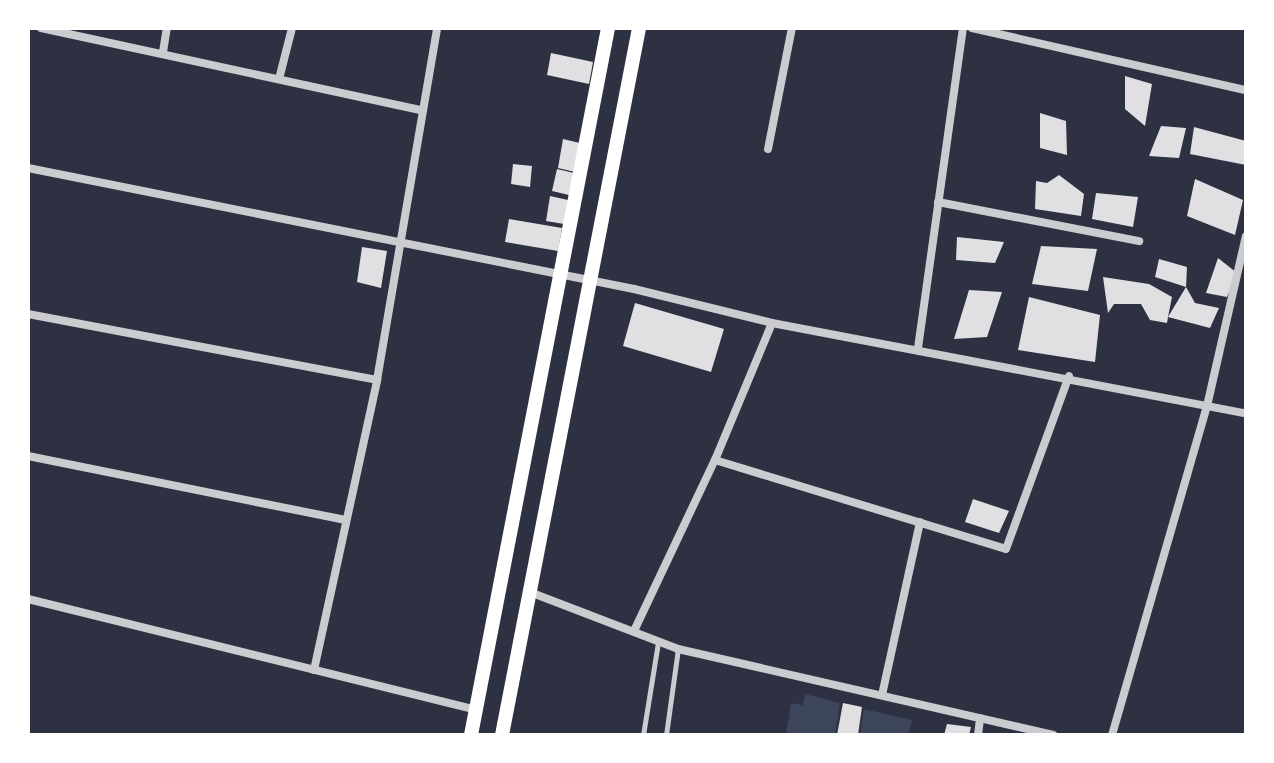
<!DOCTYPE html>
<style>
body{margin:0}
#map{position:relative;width:1274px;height:763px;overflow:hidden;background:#2d3142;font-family:"Roboto Condensed",sans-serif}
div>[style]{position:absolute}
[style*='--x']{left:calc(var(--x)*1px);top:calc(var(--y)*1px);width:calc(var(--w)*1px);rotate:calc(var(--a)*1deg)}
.green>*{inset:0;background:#3c4559}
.building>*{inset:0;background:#e0e0e3}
.service>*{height:5px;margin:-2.5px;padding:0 2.5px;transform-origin:2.5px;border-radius:2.5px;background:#caccd0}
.minor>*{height:8px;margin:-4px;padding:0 4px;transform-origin:4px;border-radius:4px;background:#caccd0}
.secondary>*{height:14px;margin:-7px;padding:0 7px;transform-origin:7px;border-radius:7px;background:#fff}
span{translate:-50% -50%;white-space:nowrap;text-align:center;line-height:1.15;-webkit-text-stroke:6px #fff;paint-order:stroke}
.frame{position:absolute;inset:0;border:30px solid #fff;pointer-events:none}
</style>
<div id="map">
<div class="green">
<div style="clip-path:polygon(805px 694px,840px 703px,835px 735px,786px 735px,791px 703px,803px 705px)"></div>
<div style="clip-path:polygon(864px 709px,912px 720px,908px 735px,860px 735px)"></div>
</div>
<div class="building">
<div style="clip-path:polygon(551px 53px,593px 62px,589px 84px,547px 75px)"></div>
<div style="clip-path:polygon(1125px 76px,1152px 84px,1145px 126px,1125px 109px)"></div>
<div style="clip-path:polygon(1040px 113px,1066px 121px,1067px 155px,1040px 148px)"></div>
<div style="clip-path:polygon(1161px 126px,1186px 128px,1179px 158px,1149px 156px)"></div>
<div style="clip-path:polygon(1194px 127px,1246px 141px,1246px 165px,1190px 154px)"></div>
<div style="clip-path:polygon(563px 139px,580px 143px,575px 172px,558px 168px)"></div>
<div style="clip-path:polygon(513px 164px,532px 166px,530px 187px,511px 184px)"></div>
<div style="clip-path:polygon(557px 169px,574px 173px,569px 195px,552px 191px)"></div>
<div style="clip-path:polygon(1059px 175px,1084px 194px,1081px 216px,1035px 209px,1036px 181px,1047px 183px)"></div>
<div style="clip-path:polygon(1195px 179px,1243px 200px,1235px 235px,1187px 216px)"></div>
<div style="clip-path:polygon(1096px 193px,1138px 197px,1133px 227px,1092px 219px)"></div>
<div style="clip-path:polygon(550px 196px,568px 200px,564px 224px,546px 221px)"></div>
<div style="clip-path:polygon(509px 219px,562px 228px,558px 251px,505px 242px)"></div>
<div style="clip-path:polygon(957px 237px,1004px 242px,995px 263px,956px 260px)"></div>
<div style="clip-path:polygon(1041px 246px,1097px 249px,1088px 291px,1032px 284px)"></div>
<div style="clip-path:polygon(362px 247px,387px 251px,381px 288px,357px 282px)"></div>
<div style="clip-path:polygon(1218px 258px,1237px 273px,1227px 297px,1206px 293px)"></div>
<div style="clip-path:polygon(1159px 259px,1187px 267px,1186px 287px,1155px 277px)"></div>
<div style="clip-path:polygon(1103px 277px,1149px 284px,1172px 297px,1168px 317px,1186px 287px,1195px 303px,1219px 308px,1210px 328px,1168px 317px,1167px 323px,1150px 320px,1141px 304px,1114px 304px,1108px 313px)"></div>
<div style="clip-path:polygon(969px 290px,1002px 292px,987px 337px,954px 339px)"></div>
<div style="clip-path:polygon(1029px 297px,1100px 315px,1095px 362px,1018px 350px)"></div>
<div style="clip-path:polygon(635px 303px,724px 329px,711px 372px,623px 346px)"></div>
<div style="clip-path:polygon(973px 499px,1009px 511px,999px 533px,965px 522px)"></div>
<div style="clip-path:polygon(843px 703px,862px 707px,858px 735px,837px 735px)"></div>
<div style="clip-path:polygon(947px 724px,971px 727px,969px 735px,944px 735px)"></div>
</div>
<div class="service">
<div style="--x:643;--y:735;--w:94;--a:-80.8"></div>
<div style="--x:666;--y:735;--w:87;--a:-82.1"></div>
</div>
<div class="minor">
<div style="--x:41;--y:28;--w:388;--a:12.2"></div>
<div style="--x:972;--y:28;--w:281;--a:12.8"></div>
<div style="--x:163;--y:52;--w:24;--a:-81"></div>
<div style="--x:279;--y:79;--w:53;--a:-75.7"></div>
<div style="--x:768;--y:149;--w:123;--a:-78.8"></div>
<div style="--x:28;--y:168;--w:618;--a:11.29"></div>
<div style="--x:634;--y:289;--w:142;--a:13.8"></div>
<div style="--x:772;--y:323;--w:482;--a:10.8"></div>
<div style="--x:938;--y:202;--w:205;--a:11"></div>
<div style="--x:28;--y:314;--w:355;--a:10.7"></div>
<div style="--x:918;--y:348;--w:323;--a:-82"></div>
<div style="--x:28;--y:456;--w:324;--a:11.4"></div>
<div style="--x:715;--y:460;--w:304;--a:17"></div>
<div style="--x:1006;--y:549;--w:184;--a:-70"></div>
<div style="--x:527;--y:591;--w:162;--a:21"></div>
<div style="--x:678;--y:649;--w:385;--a:12.9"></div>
<div style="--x:28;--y:599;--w:463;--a:13.9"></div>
<div style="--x:634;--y:631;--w:189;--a:-64.7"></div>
<div style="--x:715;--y:460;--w:148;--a:-67.4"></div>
<div style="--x:314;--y:670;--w:297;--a:-77.7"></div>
<div style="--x:377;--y:380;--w:357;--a:-80.3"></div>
<div style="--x:882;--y:695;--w:177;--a:-77.6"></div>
<div style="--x:978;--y:735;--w:17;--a:-83"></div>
<div style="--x:1112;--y:735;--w:342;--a:-73.9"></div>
<div style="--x:1207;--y:406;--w:174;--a:-77.1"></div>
</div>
<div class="secondary">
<div style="--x:471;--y:735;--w:720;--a:-79.03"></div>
<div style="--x:502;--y:735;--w:720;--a:-79.03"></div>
</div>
<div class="frame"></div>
</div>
